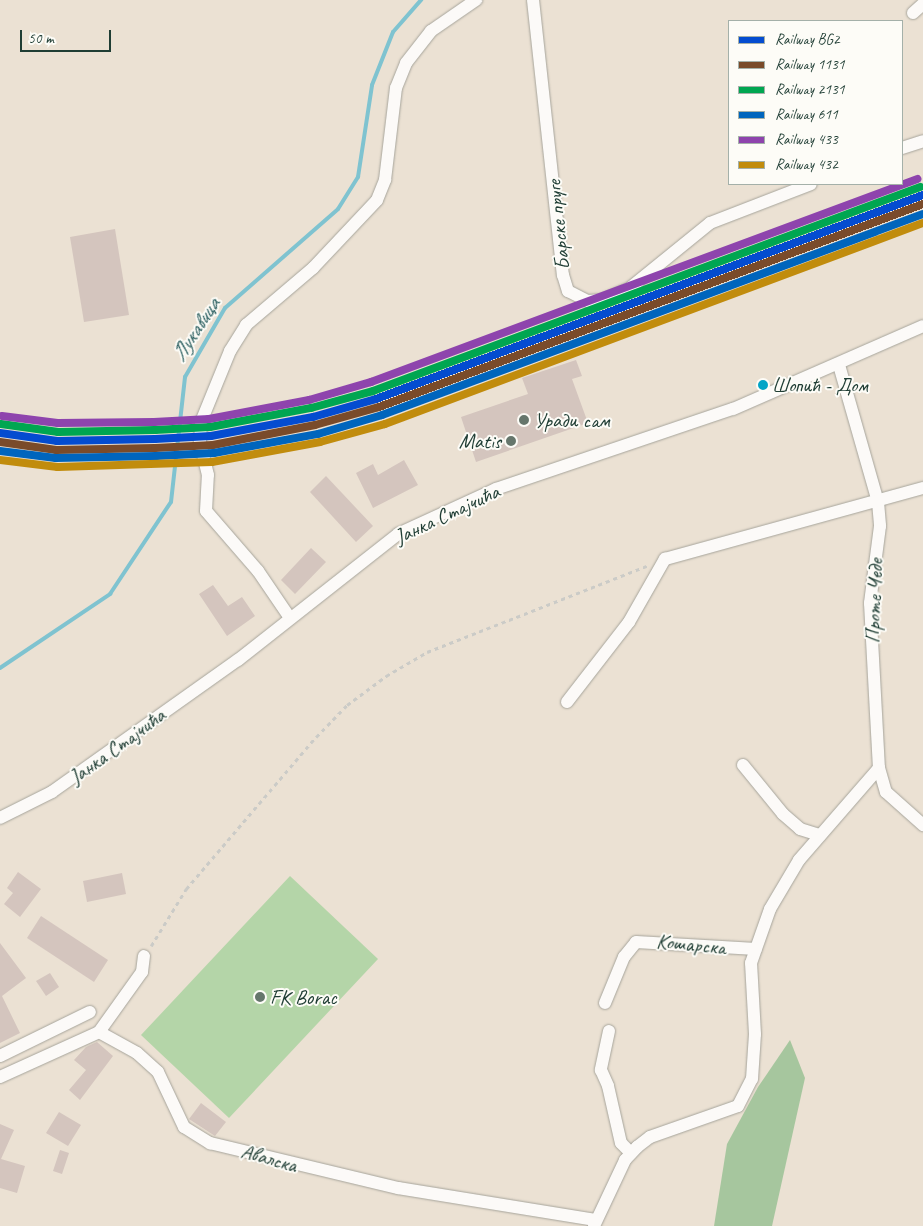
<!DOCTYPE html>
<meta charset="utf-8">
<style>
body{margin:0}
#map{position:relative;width:923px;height:1226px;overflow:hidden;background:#ebe1d3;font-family:Caveat,sans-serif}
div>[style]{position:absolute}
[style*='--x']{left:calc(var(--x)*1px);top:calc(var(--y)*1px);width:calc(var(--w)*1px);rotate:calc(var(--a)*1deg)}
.green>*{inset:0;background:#b4d5a8}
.forest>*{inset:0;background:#a6c69e}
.stream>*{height:4px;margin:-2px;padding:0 2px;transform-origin:2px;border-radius:2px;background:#7fc3d0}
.building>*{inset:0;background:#d4c5be}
.path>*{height:2.5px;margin-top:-1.25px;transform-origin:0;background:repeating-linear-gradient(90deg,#cbcbc7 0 4px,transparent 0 8px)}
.roads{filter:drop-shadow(0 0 1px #a6a49b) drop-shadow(0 0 1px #a6a49b)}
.minor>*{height:12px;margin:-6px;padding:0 6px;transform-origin:6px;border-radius:6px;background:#fcfaf8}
.rail-1>*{height:8px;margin:-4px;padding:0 4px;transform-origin:4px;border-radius:4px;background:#044cd0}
.rail-2>*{height:8px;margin:-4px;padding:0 4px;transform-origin:4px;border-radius:4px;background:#7a4b2a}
.rail-3>*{height:8px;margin:-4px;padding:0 4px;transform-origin:4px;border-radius:4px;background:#00a651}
.rail-4>*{height:8px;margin:-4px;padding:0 4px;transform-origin:4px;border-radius:4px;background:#0065bd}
.rail-5>*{height:8px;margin:-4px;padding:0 4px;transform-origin:4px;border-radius:4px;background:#8e44ad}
.rail-6>*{height:8px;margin:-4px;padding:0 4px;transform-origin:4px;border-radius:4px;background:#c18c0d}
.dots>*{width:14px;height:14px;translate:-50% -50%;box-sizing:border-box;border:2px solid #fdfcf7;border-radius:50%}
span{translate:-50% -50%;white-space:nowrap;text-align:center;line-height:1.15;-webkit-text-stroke:4px #fdfcf7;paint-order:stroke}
.bus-label{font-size:20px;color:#1f3d34}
.left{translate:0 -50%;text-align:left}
.street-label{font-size:21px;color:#1f3d34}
.poi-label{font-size:21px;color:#1f3d34}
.right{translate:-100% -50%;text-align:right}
.water-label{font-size:22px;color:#2e6162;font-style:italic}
.legend{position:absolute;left:728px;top:20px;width:175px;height:165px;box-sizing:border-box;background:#fdfcf7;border:1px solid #a4b0a9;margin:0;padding:6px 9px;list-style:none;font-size:15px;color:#1f3d34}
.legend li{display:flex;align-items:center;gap:10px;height:25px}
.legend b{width:25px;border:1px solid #a4b0a9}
.scale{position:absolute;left:20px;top:30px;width:91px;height:22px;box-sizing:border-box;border:2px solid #1f3d34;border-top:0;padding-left:6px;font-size:15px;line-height:18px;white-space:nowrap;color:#1f3d34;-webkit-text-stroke:4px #fdfcf7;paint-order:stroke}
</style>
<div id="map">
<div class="green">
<div style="clip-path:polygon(290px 876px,378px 959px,229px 1118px,141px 1035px)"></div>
</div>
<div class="forest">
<div style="clip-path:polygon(790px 1040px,805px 1078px,772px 1226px,714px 1226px,727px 1144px,758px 1087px)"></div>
</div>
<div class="stream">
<div style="--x:0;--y:668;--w:133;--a:-33.9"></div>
<div style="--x:110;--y:594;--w:110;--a:-56.5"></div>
<div style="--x:171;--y:502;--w:126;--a:-83.6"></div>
<div style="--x:185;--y:377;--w:80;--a:-59.9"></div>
<div style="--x:225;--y:308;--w:150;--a:-41.2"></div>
<div style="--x:338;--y:209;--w:38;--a:-58"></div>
<div style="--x:358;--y:177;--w:93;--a:-81.3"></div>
<div style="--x:372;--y:85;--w:57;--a:-68.4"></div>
<div style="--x:393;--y:32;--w:43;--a:-48.8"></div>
</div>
<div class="building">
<div style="clip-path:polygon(115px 229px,129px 315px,84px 322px,70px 237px)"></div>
<div style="clip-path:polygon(576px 360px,582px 376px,572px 379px,588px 423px,476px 462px,461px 417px,528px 394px,522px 378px)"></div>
<div style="clip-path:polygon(404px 460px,418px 485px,373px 508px,356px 473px,373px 464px,378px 475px)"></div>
<div style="clip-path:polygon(326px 476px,373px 526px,356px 542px,310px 492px)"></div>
<div style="clip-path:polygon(311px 548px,326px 562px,295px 594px,281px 580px)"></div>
<div style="clip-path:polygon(213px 585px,228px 606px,242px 597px,255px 616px,227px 636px,199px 594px)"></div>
<div style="clip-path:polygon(18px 872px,41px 889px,20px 917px,4px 904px,13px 893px,7px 888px)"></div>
<div style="clip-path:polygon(122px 873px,126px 894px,87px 902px,83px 881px)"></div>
<div style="clip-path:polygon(41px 916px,108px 960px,94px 982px,27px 938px)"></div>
<div style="clip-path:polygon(0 943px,26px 978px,2px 996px,20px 1033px,0 1043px)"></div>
<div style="clip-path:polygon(50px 973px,59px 987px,46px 996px,36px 981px)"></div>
<div style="clip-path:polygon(97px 1042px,113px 1056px,80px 1100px,69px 1090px,86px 1070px,74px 1060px,86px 1047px)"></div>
<div style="clip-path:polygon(201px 1103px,226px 1122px,215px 1136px,189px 1119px)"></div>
<div style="clip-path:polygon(59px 1112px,81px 1125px,68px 1146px,46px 1133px)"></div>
<div style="clip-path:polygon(0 1124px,14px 1130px,1px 1159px,25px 1166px,17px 1193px,0 1188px)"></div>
<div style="clip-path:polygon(60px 1150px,69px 1153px,62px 1174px,53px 1171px)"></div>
</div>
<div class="path">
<div style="--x:151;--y:946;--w:67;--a:-58.4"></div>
<div style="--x:186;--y:889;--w:200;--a:-49.5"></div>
<div style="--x:316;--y:737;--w:45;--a:-45.9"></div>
<div style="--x:347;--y:705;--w:49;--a:-36.6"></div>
<div style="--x:386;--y:676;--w:48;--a:-30.3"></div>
<div style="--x:427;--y:652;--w:236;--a:-21.4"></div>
</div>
<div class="roads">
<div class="minor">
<div style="--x:533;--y:0;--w:277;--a:83.8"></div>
<div style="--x:563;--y:275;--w:17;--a:73"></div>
<div style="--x:568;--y:291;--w:22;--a:27"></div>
<div style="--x:588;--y:301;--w:14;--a:-4"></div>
<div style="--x:602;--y:300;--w:30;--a:-23"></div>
<div style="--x:630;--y:288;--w:103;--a:-39.1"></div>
<div style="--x:710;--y:223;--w:108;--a:-21.1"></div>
<div style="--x:913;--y:13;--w:13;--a:-42"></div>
<div style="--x:902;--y:148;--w:22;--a:-18"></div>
<div style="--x:839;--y:365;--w:142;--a:74.1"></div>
<div style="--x:878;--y:502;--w:24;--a:85"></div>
<div style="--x:880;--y:526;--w:78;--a:97.4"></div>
<div style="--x:870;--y:603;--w:165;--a:86.9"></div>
<div style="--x:879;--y:768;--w:25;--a:74"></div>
<div style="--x:886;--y:792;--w:50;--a:41.7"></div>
<div style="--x:290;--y:618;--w:57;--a:-124.2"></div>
<div style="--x:258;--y:571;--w:79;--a:-130.9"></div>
<div style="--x:206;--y:511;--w:36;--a:-87"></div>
<div style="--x:208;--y:475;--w:34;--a:-104"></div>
<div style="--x:200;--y:442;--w:20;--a:-87"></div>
<div style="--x:201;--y:422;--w:77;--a:-67.8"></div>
<div style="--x:230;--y:351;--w:31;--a:-58"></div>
<div style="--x:246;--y:325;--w:88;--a:-40.4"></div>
<div style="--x:313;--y:268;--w:93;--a:-46.7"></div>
<div style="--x:377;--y:200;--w:22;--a:-68"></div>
<div style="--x:385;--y:180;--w:93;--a:-83.2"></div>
<div style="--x:396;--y:88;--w:27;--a:-68"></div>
<div style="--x:406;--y:63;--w:41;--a:-52"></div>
<div style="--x:431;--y:31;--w:55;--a:-34.6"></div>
<div style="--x:567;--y:702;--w:101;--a:-52.2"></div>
<div style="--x:629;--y:622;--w:73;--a:-60.3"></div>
<div style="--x:665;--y:559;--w:268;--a:-15.4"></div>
<div style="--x:743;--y:765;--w:63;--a:50.8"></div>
<div style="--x:783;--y:814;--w:23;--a:41"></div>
<div style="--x:800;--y:829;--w:21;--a:17"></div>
<div style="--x:0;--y:818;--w:58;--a:-26.6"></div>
<div style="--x:52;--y:792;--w:228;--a:-35.4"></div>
<div style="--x:238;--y:660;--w:204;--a:-38.2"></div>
<div style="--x:398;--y:534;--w:108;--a:-24.7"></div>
<div style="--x:496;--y:489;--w:250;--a:-18.7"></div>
<div style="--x:733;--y:409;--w:207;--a:-23.6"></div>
<div style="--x:605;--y:1003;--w:50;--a:-67.6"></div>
<div style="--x:624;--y:957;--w:19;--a:-51"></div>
<div style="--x:636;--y:942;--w:120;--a:3.3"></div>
<div style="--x:609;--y:1031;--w:40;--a:102"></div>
<div style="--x:601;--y:1070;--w:17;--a:66"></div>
<div style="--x:608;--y:1086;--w:58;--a:77.2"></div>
<div style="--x:621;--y:1143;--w:14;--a:45"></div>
<div style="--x:99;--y:1032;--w:74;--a:-54.4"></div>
<div style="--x:142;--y:972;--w:16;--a:-83"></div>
<div style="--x:0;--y:1056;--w:100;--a:-26.1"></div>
<div style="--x:0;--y:1077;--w:109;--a:-24.4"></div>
<div style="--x:99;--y:1032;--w:43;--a:28.9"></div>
<div style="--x:137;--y:1053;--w:28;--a:42"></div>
<div style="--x:158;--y:1072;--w:61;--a:64.7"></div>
<div style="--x:184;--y:1127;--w:31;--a:32"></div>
<div style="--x:210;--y:1143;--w:193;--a:13.5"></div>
<div style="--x:398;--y:1188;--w:200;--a:9.2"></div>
<div style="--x:594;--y:1226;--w:73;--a:-64.8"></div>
<div style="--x:625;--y:1160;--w:18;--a:-47"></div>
<div style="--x:637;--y:1147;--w:16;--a:-38"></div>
<div style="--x:650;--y:1137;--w:93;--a:-19.4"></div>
<div style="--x:738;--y:1106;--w:30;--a:-63"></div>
<div style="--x:752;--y:1079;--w:45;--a:-86.2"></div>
<div style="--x:755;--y:1034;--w:71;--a:-93.2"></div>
<div style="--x:751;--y:963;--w:57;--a:-70.6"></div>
<div style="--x:770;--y:909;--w:57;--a:-59.4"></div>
<div style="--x:799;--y:860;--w:122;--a:-49"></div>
</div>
</div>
<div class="rail-1">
<div style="--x:0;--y:433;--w:58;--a:8"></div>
<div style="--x:57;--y:441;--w:98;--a:-1.2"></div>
<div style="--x:155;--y:439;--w:56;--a:-3.1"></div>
<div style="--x:211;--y:436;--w:104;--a:-10.6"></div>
<div style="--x:313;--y:417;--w:66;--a:-15.9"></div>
<div style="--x:376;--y:399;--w:584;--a:-20.45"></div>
</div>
<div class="rail-2">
<div style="--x:0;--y:442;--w:57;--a:8.1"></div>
<div style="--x:56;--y:450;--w:99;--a:-1.2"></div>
<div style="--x:155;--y:448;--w:58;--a:-3"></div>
<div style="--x:213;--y:445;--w:104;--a:-11.1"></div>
<div style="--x:315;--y:425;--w:66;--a:-15.7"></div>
<div style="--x:379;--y:407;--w:581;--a:-20.46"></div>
</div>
<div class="rail-3">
<div style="--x:1;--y:424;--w:58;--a:8"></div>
<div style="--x:58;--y:432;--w:97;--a:-1.2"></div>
<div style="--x:155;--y:430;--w:55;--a:-3.1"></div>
<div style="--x:210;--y:427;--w:103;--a:-10.7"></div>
<div style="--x:311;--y:408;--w:64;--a:-15.3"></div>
<div style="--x:373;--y:391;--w:584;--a:-20.45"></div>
</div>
<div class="rail-4">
<div style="--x:0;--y:451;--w:56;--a:7.1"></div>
<div style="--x:56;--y:458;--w:100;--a:-1.1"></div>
<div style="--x:156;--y:456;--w:58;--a:-3"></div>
<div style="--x:214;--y:453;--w:106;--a:-10.4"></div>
<div style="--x:318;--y:434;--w:67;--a:-16.5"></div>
<div style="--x:382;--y:415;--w:577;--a:-20.38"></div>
</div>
<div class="rail-5">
<div style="--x:2;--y:416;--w:56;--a:7.1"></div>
<div style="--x:58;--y:423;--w:96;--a:-0.6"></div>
<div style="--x:154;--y:422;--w:55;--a:-3.1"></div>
<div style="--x:209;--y:419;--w:102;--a:-10.8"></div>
<div style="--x:309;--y:400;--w:65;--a:-16.2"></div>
<div style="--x:371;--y:382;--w:583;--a:-20.39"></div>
</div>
<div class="rail-6">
<div style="--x:0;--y:460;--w:58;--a:6.9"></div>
<div style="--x:58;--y:467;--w:154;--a:-1.9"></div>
<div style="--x:212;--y:462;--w:110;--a:-10.5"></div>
<div style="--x:320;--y:442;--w:67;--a:-15.5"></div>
<div style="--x:385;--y:424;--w:574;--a:-20.49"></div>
</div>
<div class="dots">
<div style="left:763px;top:385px;background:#02a4c6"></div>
<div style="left:524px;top:420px;background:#66766c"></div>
<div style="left:511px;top:441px;background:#66766c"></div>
<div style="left:260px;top:997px;background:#66766c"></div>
</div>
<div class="bus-label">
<span class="left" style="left:772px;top:385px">Шопић - Дом</span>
</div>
<div class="street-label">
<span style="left:558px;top:225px;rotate:-96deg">Барске пруге</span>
<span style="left:447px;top:514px;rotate:-25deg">Јанка Стајчића</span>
<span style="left:874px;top:601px;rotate:-88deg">Проте Чеде</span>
<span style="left:117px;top:746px;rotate:-36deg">Јанка Стајчића</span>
<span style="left:691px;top:944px;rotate:5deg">Кошарска</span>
<span style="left:269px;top:1158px;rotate:15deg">Авалска</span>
</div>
<div class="poi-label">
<span class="left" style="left:534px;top:420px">Уради сам</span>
<span class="right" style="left:501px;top:441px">Matis</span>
<span class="left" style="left:270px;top:997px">FK Borac</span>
</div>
<div class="water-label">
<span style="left:196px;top:330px;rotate:-57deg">Лукавица</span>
</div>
<ul class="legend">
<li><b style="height:6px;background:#044cd0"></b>Railway BG2</li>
<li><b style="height:6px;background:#7a4b2a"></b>Railway 1131</li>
<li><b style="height:6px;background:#00a651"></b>Railway 2131</li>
<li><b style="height:6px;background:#0065bd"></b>Railway 611</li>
<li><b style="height:6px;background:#8e44ad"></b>Railway 433</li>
<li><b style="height:6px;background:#c18c0d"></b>Railway 432</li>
</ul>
<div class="scale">50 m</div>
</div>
